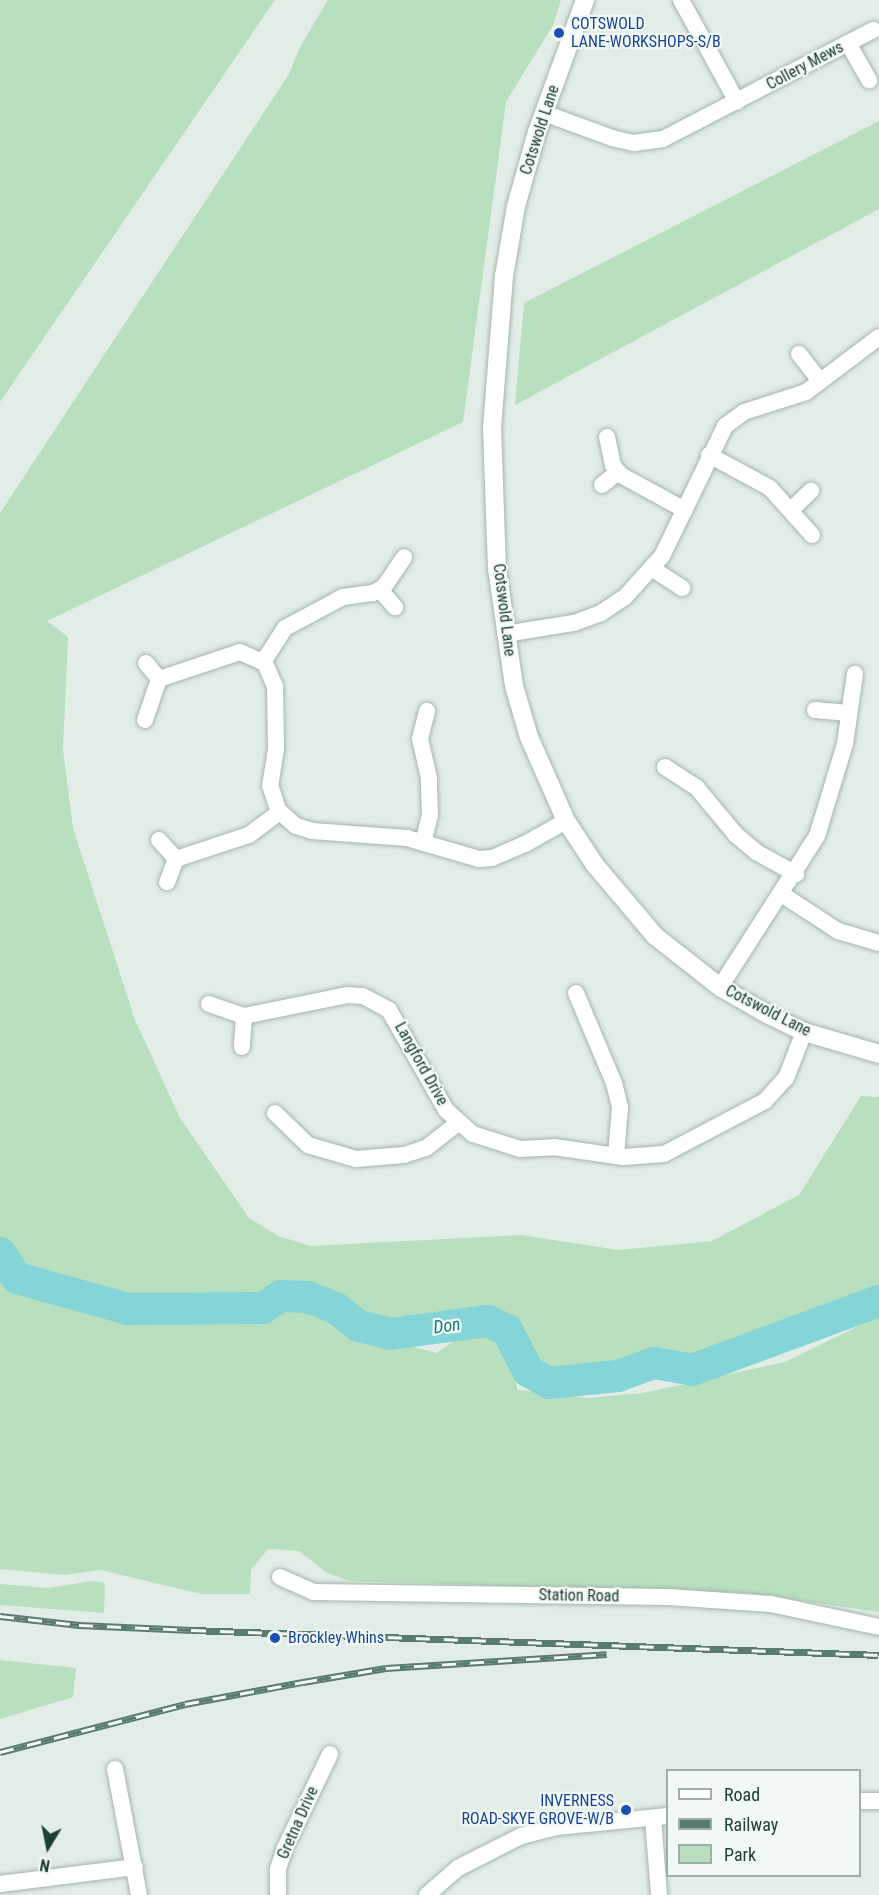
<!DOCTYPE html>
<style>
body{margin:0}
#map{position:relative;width:879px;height:1895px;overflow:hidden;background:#e2ede7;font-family:"Roboto Condensed",sans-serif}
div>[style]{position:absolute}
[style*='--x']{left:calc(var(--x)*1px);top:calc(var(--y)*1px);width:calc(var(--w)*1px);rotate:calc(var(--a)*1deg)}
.green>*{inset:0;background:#b8e0bf}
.river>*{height:32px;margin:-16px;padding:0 16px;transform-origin:16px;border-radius:16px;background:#85d4d7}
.roads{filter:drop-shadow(0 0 2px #a4b6ae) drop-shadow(0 0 2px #a4b6ae)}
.minor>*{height:16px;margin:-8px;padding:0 8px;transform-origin:8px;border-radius:8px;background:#fff}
.tertiary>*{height:18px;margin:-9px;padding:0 9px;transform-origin:9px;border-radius:9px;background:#fff}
.rail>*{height:7px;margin-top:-3.5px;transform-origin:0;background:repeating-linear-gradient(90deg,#f2f9f5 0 14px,#5a7b6f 0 28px);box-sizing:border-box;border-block:2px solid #5a7b6f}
.dots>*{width:16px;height:16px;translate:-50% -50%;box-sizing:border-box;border:3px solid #f2f9f5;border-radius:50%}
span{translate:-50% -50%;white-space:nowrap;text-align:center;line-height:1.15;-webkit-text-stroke:4.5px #f2f9f5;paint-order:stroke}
.transit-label{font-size:16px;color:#164399}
.left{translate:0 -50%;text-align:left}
.right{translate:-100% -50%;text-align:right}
.street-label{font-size:16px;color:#204034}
.water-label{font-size:18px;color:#147c82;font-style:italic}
.legend{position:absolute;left:666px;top:1769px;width:195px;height:108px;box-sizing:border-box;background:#f2f9f5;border:2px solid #9eafa8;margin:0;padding:8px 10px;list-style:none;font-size:18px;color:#204034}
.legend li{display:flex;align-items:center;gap:12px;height:30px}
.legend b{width:30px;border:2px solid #9eafa8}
.north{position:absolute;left:18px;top:1817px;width:60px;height:60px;-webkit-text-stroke:4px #f2f9f5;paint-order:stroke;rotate:190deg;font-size:16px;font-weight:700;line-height:24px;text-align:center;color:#204034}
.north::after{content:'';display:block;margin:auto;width:21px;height:27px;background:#204034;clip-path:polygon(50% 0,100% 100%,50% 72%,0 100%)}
</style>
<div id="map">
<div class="green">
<div style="clip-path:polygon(0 0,275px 0,0 402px)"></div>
<div style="clip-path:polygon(328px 0,561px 0,553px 25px,506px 102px,463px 422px,47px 621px,68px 637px,63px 750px,73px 828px,135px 1020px,180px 1118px,249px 1218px,278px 1236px,311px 1246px,521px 1235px,618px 1250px,712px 1241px,799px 1195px,861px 1096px,879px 1097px,879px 1289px,695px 1357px,626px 1356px,609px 1367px,574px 1374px,547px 1370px,533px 1362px,508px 1319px,480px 1312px,399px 1321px,372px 1316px,337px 1299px,286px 1285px,259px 1301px,131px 1310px,153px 1316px,265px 1316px,279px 1306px,302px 1303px,330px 1314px,350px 1330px,437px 1353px,469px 1330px,503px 1342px,518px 1390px,587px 1398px,643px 1393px,785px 1362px,879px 1316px,879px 1612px,749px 1593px,350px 1581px,327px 1573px,299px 1551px,268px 1549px,251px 1570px,250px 1594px,201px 1594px,101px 1570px,64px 1575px,0 1569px,0 513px,289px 74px,299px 49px)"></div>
<div style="clip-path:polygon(879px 121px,879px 209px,515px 405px,524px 303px)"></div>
<div style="clip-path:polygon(92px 1581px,105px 1583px,104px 1613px,0 1605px,0 1584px,48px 1588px)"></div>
<div style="clip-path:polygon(0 1660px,76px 1668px,73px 1697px,0 1719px)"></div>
</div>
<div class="river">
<div style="--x:0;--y:1253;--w:30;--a:56"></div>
<div style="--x:17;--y:1278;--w:115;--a:15.6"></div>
<div style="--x:128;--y:1309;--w:135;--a:-0.4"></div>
<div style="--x:263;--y:1308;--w:22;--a:-34"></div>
<div style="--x:281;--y:1296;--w:27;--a:2"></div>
<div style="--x:308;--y:1297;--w:31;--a:22"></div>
<div style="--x:337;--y:1309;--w:28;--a:38"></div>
<div style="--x:359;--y:1326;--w:32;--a:14"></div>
<div style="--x:390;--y:1334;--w:99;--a:-7.6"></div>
<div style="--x:488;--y:1321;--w:21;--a:25"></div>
<div style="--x:507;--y:1330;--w:46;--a:62.9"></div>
<div style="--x:528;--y:1371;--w:24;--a:30"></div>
<div style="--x:549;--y:1383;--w:69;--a:-5.8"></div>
<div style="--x:618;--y:1376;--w:38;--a:-20"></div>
<div style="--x:654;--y:1363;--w:39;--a:10"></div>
<div style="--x:692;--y:1370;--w:199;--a:-20.3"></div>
</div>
<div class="roads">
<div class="minor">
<div style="--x:681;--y:0;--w:116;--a:61.2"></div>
<div style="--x:848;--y:43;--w:43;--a:60.4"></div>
<div style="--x:544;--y:113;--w:72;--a:20.2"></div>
<div style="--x:612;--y:138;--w:23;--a:13"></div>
<div style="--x:634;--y:143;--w:29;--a:-8"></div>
<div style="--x:663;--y:139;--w:237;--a:-27.4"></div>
<div style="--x:799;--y:354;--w:34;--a:52"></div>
<div style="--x:607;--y:437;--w:29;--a:78"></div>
<div style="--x:613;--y:465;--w:11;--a:56"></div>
<div style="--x:619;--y:474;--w:75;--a:28.6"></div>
<div style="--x:709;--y:455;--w:69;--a:28.4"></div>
<div style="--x:770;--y:488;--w:63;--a:48.2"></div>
<div style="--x:602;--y:485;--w:21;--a:-39"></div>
<div style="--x:791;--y:510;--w:28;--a:-44"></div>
<div style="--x:653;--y:569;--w:35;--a:33"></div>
<div style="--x:380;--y:590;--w:23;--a:49"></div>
<div style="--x:505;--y:634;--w:70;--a:-9.1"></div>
<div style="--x:574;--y:623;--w:29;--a:-20"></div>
<div style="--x:601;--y:613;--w:29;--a:-34"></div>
<div style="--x:625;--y:597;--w:55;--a:-47.9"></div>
<div style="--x:662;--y:556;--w:144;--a:-64.1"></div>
<div style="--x:725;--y:426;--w:24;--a:-36"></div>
<div style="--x:744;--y:412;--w:65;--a:-17.9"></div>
<div style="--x:806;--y:392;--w:91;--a:-37"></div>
<div style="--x:263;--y:662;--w:40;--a:-57.1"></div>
<div style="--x:285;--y:628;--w:66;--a:-28.1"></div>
<div style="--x:343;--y:597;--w:30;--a:-8"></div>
<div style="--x:373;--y:593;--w:13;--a:-29"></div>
<div style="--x:384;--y:587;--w:36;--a:-56"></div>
<div style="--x:146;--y:663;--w:21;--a:51"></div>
<div style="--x:815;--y:710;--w:34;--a:5"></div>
<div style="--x:145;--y:720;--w:43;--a:-71.1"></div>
<div style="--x:159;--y:679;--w:85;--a:-18.4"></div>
<div style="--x:240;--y:652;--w:27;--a:24"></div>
<div style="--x:265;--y:663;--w:25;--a:67"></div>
<div style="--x:275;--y:686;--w:63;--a:89.1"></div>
<div style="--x:276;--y:749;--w:36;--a:99"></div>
<div style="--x:270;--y:785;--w:26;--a:72"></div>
<div style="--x:278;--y:810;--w:24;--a:42"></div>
<div style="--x:296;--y:826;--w:17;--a:17"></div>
<div style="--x:312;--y:831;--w:95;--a:4.2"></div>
<div style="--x:407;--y:838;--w:75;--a:16.3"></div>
<div style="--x:479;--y:859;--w:13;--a:-4"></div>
<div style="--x:492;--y:858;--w:36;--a:-23"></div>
<div style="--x:525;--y:844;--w:47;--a:-29.3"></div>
<div style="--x:665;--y:767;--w:38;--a:33"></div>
<div style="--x:697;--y:788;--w:61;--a:50.3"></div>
<div style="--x:736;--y:835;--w:26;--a:40"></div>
<div style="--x:756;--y:852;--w:46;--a:28.8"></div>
<div style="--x:159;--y:840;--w:25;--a:48"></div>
<div style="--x:176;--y:859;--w:25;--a:111"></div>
<div style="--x:423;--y:843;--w:29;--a:-76"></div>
<div style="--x:430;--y:815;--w:37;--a:-92"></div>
<div style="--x:429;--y:778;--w:40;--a:-103"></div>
<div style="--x:420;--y:739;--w:29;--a:-76"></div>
<div style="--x:176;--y:859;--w:77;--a:-18.2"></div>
<div style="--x:249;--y:835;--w:39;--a:-37"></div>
<div style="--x:783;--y:895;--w:66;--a:33.2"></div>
<div style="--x:838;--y:931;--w:43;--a:16.3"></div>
<div style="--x:720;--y:987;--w:179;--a:-57.3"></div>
<div style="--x:817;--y:836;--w:96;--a:-73.1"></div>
<div style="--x:845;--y:744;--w:71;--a:-81.9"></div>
<div style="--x:576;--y:993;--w:98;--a:67.1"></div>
<div style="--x:614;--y:1083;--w:25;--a:76"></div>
<div style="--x:620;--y:1107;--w:49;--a:94.7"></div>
<div style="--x:209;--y:1004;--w:37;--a:19"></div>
<div style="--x:244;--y:1016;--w:31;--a:94"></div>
<div style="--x:244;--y:1016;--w:105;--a:-11.5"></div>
<div style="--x:347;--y:995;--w:16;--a:4"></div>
<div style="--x:363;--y:996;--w:30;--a:28"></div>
<div style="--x:389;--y:1010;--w:115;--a:60.3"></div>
<div style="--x:446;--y:1110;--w:36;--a:42"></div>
<div style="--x:473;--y:1134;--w:49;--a:17.7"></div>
<div style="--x:520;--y:1149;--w:34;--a:-3"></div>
<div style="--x:554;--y:1147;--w:70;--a:8.2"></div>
<div style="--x:623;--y:1157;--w:41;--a:-4.2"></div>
<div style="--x:664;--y:1154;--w:114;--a:-27.7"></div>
<div style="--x:765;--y:1101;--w:31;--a:-48"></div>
<div style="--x:786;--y:1078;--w:49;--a:-68.6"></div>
<div style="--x:275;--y:1113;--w:46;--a:44.1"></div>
<div style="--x:308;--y:1145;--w:50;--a:16.3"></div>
<div style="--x:356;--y:1159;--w:48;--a:-4.8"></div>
<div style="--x:404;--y:1155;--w:23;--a:-18"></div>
<div style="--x:426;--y:1148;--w:39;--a:-38"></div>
<div style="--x:280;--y:1577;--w:36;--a:24"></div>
<div style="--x:313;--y:1592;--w:355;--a:0.8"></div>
<div style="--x:668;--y:1597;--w:103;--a:3.9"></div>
<div style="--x:771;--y:1604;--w:110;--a:12"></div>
<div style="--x:115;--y:1769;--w:128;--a:79.2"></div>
<div style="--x:860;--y:1801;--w:19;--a:0"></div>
<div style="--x:653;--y:1818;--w:77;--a:85.5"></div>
<div style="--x:0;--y:1884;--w:136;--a:-7.2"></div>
<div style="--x:278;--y:1895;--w:26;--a:-90"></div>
<div style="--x:278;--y:1869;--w:22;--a:-72"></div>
<div style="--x:285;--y:1848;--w:104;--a:-64.4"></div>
<div style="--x:427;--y:1895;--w:41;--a:-41.1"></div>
<div style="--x:458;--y:1868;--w:71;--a:-26.9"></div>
<div style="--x:521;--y:1836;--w:36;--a:-14"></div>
<div style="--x:556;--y:1827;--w:113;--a:-5.6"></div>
</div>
<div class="tertiary">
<div style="--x:585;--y:0;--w:140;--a:110"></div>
<div style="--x:537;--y:132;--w:77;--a:105.8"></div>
<div style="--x:516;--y:206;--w:71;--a:99.7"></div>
<div style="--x:504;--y:276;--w:151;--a:94.5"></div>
<div style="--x:492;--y:427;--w:141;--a:88"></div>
<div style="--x:497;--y:568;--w:119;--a:81.8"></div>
<div style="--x:514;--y:686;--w:53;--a:73.6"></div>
<div style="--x:529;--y:737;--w:92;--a:66.2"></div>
<div style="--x:566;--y:821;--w:53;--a:56.6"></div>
<div style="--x:595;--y:865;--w:93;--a:49.8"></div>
<div style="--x:655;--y:936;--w:83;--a:38.1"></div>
<div style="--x:720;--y:987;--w:54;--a:29.9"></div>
<div style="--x:767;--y:1014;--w:41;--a:25.9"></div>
<div style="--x:804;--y:1032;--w:78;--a:16.3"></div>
</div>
</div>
<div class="rail">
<div style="--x:0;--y:1616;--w:80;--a:6.5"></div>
<div style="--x:79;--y:1625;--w:113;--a:2.5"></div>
<div style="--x:192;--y:1630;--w:687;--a:2.08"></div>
<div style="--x:0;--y:1752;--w:191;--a:-14.5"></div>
<div style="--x:185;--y:1704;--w:120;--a:-10.6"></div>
<div style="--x:303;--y:1682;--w:84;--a:-9.6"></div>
<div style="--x:386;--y:1668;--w:221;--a:-3.6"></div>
</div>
<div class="dots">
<div style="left:559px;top:33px;background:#1a4fb4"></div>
<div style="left:275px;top:1638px;background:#1a4fb4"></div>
<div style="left:626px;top:1810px;background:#1a4fb4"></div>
</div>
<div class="transit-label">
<span class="left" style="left:571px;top:33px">COTSWOLD<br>LANE-WORKSHOPS-S/B</span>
<span class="left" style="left:288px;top:1638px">Brockley Whins</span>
<span class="right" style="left:614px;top:1810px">INVERNESS<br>ROAD-SKYE GROVE-W/B</span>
</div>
<div class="street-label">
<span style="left:805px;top:66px;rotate:-28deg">Collery Mews</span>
<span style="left:540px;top:130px;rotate:-72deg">Cotswold Lane</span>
<span style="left:504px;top:610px;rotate:83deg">Cotswold Lane</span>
<span style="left:768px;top:1011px;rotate:27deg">Cotswold Lane</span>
<span style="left:421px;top:1064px;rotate:61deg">Langford Drive</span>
<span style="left:579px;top:1596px;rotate:1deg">Station Road</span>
<span style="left:298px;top:1823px;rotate:-66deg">Gretna Drive</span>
</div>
<div class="water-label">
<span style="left:447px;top:1326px;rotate:-8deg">Don</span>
</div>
<ul class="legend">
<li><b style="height:8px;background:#fff"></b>Road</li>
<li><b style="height:8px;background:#5a7b6f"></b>Railway</li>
<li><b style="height:16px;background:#b8e0bf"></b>Park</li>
</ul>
<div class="north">N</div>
</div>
